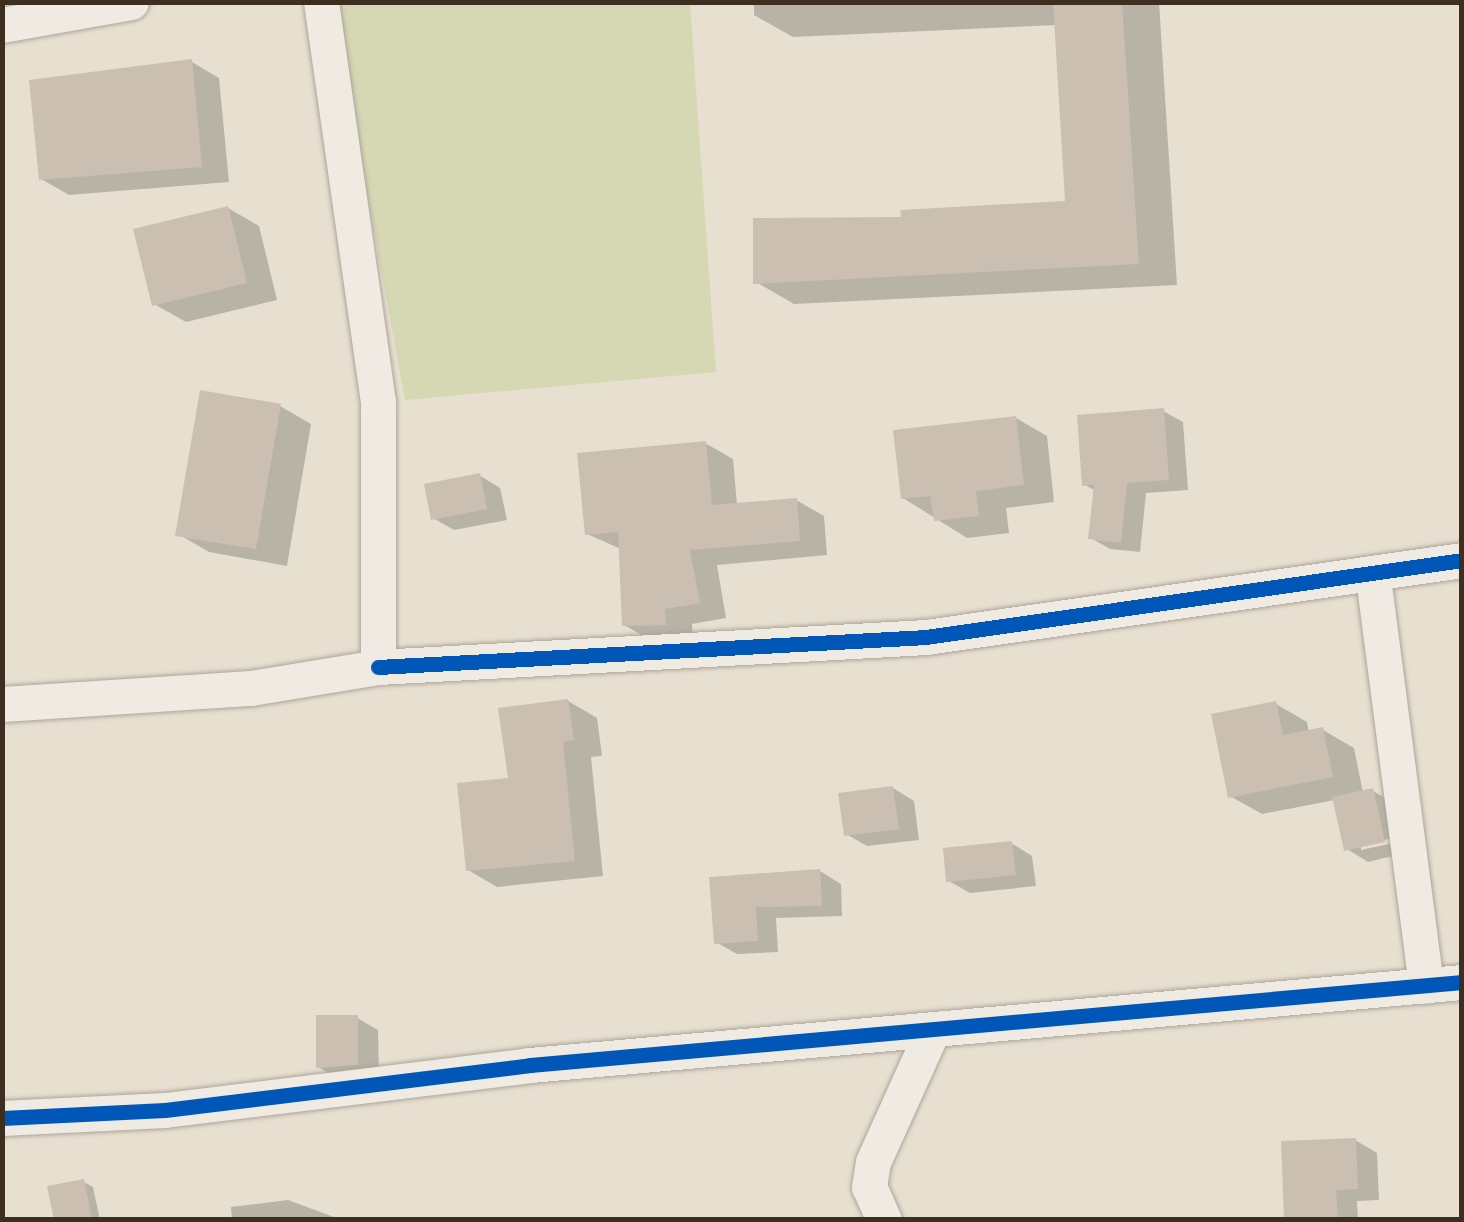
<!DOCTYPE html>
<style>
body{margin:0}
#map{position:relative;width:1464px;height:1222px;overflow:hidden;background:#e7e0d1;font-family:"PT Serif",serif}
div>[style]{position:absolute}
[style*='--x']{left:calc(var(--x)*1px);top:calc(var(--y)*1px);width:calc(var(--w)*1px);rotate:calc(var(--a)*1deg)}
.green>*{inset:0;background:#d6d7b3}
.shadow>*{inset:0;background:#0003}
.building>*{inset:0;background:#cbbfb2}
.roads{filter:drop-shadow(0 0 2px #ada599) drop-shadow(0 0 2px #ada599)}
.street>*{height:35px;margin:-17.5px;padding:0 17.5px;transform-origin:17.5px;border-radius:17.5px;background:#efebe3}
.cycleway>*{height:15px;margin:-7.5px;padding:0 7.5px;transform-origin:7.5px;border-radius:7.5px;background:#0057b8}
span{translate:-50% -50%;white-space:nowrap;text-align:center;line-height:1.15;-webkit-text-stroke:8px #f7eed8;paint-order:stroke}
.frame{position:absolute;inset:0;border:5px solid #3d2e20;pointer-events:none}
</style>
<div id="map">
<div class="green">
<div style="clip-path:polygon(332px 3px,690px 3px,716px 372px,405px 400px)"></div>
</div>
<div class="shadow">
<div style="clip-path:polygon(754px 2px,1159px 2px,1177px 285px,794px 304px,756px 282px,903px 220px,1068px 203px,1057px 25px,793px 37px,754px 15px)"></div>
<div style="clip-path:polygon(192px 62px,219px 78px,229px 182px,69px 195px,41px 179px)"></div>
<div style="clip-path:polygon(228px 208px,259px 226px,277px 300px,186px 322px,154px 304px)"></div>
<div style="clip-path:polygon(280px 406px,311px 424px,287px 566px,209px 552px,178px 534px)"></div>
<div style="clip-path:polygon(1163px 411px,1183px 422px,1188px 490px,1146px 493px,1140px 552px,1110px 549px,1091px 538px,1096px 491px,1085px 485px)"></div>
<div style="clip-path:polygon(1016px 418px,1047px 436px,1054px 502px,1006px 508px,1009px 533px,967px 538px,903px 498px)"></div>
<div style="clip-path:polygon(705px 443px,733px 459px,737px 505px,796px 500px,824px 516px,827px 555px,717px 565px,726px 618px,692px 624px,693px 639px,652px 641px,624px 625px,621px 549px,587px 534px)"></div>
<div style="clip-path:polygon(479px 475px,500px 488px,507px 520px,454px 530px,433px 518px)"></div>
<div style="clip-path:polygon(568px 701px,597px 718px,602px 756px,591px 757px,603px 876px,497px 887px,468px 870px,511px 780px)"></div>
<div style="clip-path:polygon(evenodd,1276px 704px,1307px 722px,1309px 733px,1323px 730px,1354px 748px,1363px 793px,1373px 791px,1394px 803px,1405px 853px,1368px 862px,1347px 849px,1335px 800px,1262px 814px,1230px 796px,1276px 704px,1397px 837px,1398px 842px,1361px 850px,1361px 845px,1397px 837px)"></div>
<div style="clip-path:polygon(893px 788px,914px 801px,919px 840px,867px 846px,846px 834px)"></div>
<div style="clip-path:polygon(1011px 843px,1032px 856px,1036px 886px,970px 893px,949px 881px)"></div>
<div style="clip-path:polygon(820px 871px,841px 884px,842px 916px,776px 918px,778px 952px,737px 954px,716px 942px,712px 879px)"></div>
<div style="clip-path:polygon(357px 1018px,378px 1030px,379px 1076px,339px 1079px,318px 1067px)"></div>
<div style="clip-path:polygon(1355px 1140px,1377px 1153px,1379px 1200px,1357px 1201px,1358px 1220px,1286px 1220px)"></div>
<div style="clip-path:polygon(84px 1182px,93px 1187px,100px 1220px,56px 1220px)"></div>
<div style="clip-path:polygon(288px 1200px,342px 1220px,232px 1220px,231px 1207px)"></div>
</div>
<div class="building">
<div style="clip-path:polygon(1053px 2px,1122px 2px,1139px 264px,753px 284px,753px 218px,901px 217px,900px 210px,1065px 201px)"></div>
<div style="clip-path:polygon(192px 59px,202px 167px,39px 180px,29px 80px)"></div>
<div style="clip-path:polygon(228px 206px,247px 283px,152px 306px,133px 229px)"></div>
<div style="clip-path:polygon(200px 390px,281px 404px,256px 549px,175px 536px)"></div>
<div style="clip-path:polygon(1164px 408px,1169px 480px,1127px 483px,1121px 543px,1088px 539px,1094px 485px,1082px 486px,1077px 415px)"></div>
<div style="clip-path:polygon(1016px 416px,1024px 485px,976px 491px,979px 516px,934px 521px,930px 496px,901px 499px,893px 430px)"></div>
<div style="clip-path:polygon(706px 441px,712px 505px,797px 498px,800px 541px,690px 550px,700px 603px,665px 609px,666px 625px,622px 626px,618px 532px,585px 535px,577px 453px)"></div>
<div style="clip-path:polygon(480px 473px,487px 509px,431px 520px,424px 484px)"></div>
<div style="clip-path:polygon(568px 699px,574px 740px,563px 742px,575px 861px,466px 871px,457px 783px,508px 778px,498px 708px)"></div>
<div style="clip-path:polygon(1276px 701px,1283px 735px,1323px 727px,1333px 777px,1228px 798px,1211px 714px)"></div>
<div style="clip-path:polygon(893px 786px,899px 829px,844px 836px,838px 793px)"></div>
<div style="clip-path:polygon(1373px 788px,1385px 842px,1344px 851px,1332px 797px)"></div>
<div style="clip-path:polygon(1012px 841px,1016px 875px,946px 882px,943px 848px)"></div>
<div style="clip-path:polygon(820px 869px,822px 906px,756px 907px,758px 941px,714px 944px,709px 877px)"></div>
<div style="clip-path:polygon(316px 1015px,358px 1015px,358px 1065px,316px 1068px)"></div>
<div style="clip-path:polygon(1356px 1138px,1358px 1189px,1336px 1190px,1338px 1220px,1284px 1220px,1281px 1141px)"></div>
<div style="clip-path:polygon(84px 1179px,92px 1220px,54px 1220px,47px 1186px)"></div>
</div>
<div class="roads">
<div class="street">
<div style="--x:2;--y:25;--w:131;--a:-10.1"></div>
<div style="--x:1373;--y:577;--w:412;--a:82.6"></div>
<div style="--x:378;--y:667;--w:549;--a:-3.13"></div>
<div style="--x:926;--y:637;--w:542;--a:-8.17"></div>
<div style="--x:2;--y:704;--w:250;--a:-3.7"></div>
<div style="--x:251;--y:688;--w:129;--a:-9.4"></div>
<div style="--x:378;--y:667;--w:265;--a:-90"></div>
<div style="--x:378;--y:402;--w:404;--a:-98.1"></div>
<div style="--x:2;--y:1118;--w:163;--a:-2.8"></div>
<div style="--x:165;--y:1110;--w:368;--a:-7"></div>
<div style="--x:530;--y:1065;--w:936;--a:-5.09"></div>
<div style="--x:884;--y:1220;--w:36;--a:-114"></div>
<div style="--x:869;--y:1187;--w:25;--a:-81"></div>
<div style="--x:873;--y:1162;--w:146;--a:-65.7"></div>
</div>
</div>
<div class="cycleway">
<div style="--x:378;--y:667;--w:549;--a:-3.13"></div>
<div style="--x:926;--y:637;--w:542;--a:-8.17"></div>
<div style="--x:2;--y:1118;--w:163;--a:-2.8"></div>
<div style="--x:165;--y:1110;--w:368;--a:-7"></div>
<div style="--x:530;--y:1065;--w:936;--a:-5.09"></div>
</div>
<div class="frame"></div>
</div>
